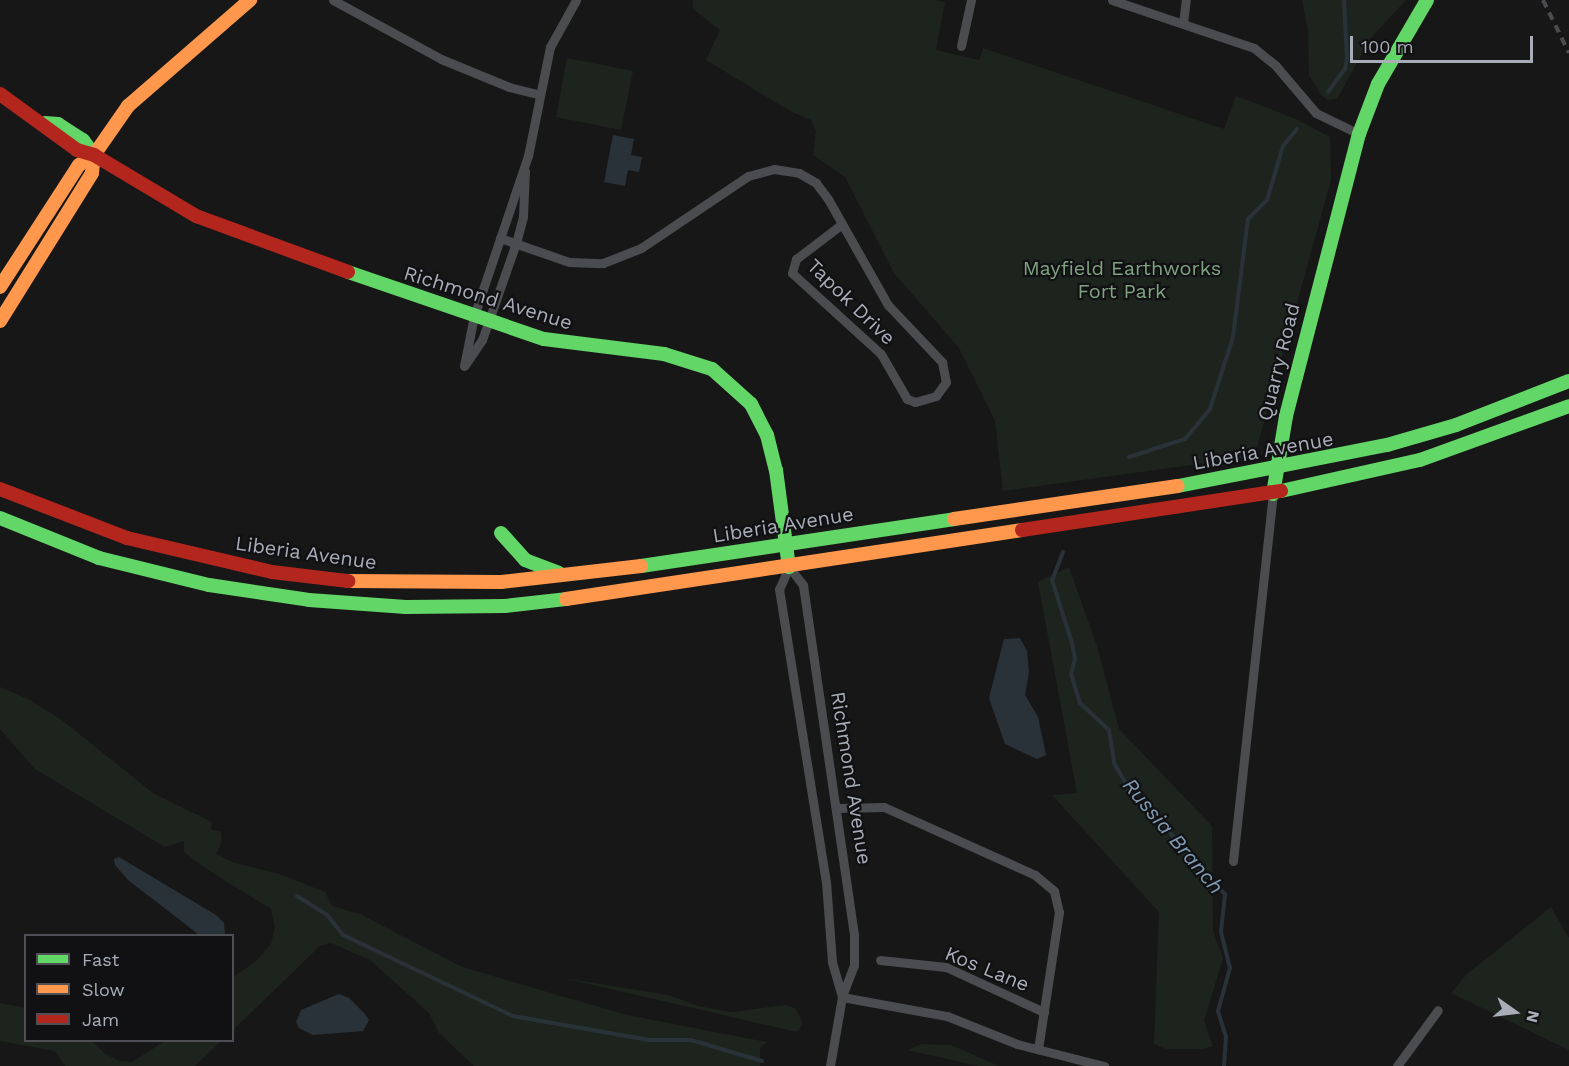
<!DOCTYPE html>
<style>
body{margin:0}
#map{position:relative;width:1569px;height:1066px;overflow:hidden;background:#171717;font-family:"Work Sans",sans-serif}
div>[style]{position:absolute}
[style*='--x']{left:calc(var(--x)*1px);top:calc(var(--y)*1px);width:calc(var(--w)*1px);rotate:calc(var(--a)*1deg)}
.green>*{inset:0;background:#1d241e}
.water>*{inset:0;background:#2a3239}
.stream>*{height:4px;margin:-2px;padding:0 2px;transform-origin:2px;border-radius:2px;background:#2a3239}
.street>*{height:9px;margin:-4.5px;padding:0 4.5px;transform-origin:4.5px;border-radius:4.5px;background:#4b4c50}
.fast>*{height:14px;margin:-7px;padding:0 7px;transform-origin:7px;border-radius:7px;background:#63d668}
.slow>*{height:14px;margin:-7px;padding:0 7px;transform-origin:7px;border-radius:7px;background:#ff974d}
.jam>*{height:14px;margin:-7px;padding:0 7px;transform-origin:7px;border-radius:7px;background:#b3261e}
.rail>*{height:4px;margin-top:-2px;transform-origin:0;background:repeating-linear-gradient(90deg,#4b4c4f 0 8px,transparent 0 14px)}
span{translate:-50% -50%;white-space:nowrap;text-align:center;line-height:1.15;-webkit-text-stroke:4.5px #111113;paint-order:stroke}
.park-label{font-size:20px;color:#7fa381}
.street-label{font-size:20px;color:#a8adb8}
.water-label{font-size:21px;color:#7f9bb3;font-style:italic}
.legend{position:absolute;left:24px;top:934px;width:210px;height:108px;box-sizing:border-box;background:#111113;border:2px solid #4d4f55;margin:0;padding:8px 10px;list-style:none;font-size:18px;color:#a8adb8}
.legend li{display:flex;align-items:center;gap:12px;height:30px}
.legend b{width:30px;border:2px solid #4d4f55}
.north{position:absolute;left:1485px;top:982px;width:60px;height:60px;-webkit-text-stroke:4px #111113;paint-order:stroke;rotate:104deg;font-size:16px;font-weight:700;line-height:24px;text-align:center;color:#a8adb8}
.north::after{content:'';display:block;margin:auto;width:21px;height:27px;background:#a8adb8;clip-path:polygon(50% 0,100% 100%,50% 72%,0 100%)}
.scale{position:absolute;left:1350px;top:36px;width:183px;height:27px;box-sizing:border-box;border:3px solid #a8adb8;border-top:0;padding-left:8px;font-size:18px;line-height:21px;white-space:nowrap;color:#a8adb8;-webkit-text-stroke:4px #111113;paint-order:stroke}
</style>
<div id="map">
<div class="green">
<div style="clip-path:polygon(693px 0,935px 0,945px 2px,936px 50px,979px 60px,983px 48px,1224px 129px,1236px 96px,1296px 119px,1330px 137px,1331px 180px,1258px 444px,1249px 457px,1003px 491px,995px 421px,959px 348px,894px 273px,845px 177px,813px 155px,816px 131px,811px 120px,790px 111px,706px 60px,720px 30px,693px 9px)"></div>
<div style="clip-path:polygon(1302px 0,1406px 0,1370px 39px,1337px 99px,1328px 100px,1321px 95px,1309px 75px,1308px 31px)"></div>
<div style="clip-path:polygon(567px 58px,633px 71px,621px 130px,556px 117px)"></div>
<div style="clip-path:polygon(1069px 567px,1097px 646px,1119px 729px,1212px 826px,1213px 931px,1223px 958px,1204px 1021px,1213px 1046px,1203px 1049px,1167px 1049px,1154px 1044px,1159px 912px,1052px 795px,1077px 793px,1038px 582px)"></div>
<div style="clip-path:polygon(0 687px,32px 701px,63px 721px,153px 793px,212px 822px,211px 829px,221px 832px,222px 841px,216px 854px,235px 863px,280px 874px,325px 892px,332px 906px,360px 914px,462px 967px,627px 1015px,767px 1042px,760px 1048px,760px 1066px,474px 1066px,439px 1033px,429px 1013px,370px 960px,331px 943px,320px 946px,233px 1030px,233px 977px,255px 962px,271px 944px,275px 927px,271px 909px,205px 868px,184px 852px,184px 841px,165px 847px,35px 769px,0 729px)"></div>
<div style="clip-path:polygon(1551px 907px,1569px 938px,1569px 1050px,1451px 993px,1467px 974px)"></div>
<div style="clip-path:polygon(563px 978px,668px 995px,698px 1006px,731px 1012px,786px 1005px,796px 1009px,803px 1024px,797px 1032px)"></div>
<div style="clip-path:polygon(0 1003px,25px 1008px,26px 1040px,93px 1041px,104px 1053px,119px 1061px,132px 1062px,165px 1041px,221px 1041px,195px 1066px,65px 1066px,55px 1051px,0 1041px)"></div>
<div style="clip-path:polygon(922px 1044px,951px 1045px,999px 1066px,979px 1066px,907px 1050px)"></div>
</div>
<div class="water">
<div style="clip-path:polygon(613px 135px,634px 139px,631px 155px,642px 157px,639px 172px,628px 170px,625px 186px,604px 182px)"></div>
<div style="clip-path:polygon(1020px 638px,1027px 651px,1029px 672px,1025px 695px,1038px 717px,1046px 755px,1037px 759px,1005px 744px,989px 698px,1004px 639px)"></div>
<div style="clip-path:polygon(119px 857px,216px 915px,224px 923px,225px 935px,198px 934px,128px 880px,115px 865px,114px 859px)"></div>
<div style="clip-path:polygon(339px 994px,349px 998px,365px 1014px,369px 1020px,363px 1031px,313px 1035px,299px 1028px,296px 1022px,301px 1010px)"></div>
</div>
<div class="stream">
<div style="--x:1328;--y:92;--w:29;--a:-54"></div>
<div style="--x:1345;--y:69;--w:10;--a:-79"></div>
<div style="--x:1347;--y:59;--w:59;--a:-92.9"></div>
<div style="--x:1129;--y:457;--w:59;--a:-17.8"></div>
<div style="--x:1185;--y:439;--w:39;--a:-50"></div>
<div style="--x:1210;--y:409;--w:76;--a:-72.3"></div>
<div style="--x:1233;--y:337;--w:119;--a:-82.8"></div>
<div style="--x:1248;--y:219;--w:27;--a:-45"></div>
<div style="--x:1267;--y:200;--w:56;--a:-73.5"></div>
<div style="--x:1283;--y:146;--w:22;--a:-51"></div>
<div style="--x:1063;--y:552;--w:30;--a:111"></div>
<div style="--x:1052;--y:580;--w:66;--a:72.4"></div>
<div style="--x:1072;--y:643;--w:16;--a:79"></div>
<div style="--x:1075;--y:659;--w:16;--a:105"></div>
<div style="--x:1071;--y:674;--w:30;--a:73"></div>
<div style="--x:1080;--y:703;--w:40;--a:43"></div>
<div style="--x:1109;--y:730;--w:33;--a:81"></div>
<div style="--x:1114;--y:763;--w:34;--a:60"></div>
<div style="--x:1131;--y:792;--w:41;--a:43"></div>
<div style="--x:1161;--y:820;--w:54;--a:54"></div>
<div style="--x:1193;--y:864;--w:44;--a:43.2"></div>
<div style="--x:1225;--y:894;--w:38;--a:96"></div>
<div style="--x:1221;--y:932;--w:37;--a:76"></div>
<div style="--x:1230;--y:968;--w:45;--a:105.6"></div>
<div style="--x:1218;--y:1011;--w:27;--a:73"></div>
<div style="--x:1226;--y:1037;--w:29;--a:94"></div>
<div style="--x:297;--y:896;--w:36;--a:32"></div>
<div style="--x:327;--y:915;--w:26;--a:51"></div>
<div style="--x:343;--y:935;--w:188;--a:25.5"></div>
<div style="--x:513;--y:1016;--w:138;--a:10"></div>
<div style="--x:649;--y:1040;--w:42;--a:0"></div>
<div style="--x:691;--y:1040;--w:74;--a:16.5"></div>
</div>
<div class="street">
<div style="--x:333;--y:0;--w:123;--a:28.6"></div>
<div style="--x:441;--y:59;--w:74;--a:22.4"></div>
<div style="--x:509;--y:87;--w:32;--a:14"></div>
<div style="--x:1112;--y:0;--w:150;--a:18.7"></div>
<div style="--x:1254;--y:48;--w:28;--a:39"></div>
<div style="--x:1276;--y:66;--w:62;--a:49.6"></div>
<div style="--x:1316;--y:113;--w:48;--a:26"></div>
<div style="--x:1183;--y:23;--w:23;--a:-83"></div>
<div style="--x:961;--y:46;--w:47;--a:-77.7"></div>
<div style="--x:500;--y:238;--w:73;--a:19.2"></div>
<div style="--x:569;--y:262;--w:34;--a:2"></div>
<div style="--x:603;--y:263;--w:41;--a:-21.5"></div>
<div style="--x:641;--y:248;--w:129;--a:-33.9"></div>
<div style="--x:748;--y:176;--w:27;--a:-15"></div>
<div style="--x:774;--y:169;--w:25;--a:9"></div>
<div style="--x:799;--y:173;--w:20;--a:30"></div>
<div style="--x:816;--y:183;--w:20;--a:53"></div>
<div style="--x:828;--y:199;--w:122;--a:60.5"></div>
<div style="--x:888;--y:305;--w:79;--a:46.5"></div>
<div style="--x:942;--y:362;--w:20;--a:79"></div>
<div style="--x:946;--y:382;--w:17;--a:126"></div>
<div style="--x:936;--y:396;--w:22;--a:164"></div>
<div style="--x:915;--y:402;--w:9;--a:-159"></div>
<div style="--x:907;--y:399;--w:52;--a:-120"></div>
<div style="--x:881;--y:354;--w:120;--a:-137.7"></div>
<div style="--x:792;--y:273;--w:15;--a:-74"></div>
<div style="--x:796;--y:259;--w:58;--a:-37.3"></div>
<div style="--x:465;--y:365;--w:30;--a:-56"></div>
<div style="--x:482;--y:340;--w:103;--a:-70.7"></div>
<div style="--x:516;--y:243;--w:28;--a:-75"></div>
<div style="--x:523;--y:216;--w:45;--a:-87.5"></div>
<div style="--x:464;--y:366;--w:51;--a:-78.7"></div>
<div style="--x:474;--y:316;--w:169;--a:-71.4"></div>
<div style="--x:528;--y:156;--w:111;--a:-78.6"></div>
<div style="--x:550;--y:47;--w:54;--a:-61"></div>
<div style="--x:789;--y:567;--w:23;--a:52"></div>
<div style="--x:803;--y:585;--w:354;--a:81.7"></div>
<div style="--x:854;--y:935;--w:30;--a:90"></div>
<div style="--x:854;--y:965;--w:34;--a:111"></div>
<div style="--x:842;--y:997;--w:70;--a:99.9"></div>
<div style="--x:789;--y:567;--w:24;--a:114"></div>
<div style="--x:779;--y:589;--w:297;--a:80.9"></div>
<div style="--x:826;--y:882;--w:80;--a:85.7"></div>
<div style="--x:832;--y:962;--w:36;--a:74"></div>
<div style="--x:837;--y:808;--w:47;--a:-1.2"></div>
<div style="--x:884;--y:807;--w:166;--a:24.2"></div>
<div style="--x:1035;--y:875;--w:25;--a:40"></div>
<div style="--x:1054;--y:891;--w:22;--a:77"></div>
<div style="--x:1059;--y:912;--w:139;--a:98.7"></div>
<div style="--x:1233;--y:861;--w:369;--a:-83.8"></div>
<div style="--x:880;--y:960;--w:66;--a:6.1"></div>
<div style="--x:946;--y:967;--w:108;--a:24.7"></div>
<div style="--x:842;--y:997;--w:107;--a:10.3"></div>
<div style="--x:947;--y:1016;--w:75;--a:21.8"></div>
<div style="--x:1017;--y:1044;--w:90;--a:14.2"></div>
<div style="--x:1397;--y:1066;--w:69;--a:-53.8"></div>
</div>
<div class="fast">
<div style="--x:45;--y:123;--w:13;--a:4"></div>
<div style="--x:58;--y:124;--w:30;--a:33"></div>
<div style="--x:83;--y:140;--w:19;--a:54"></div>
<div style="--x:348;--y:272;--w:207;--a:18.9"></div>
<div style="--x:544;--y:339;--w:121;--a:7.1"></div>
<div style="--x:664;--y:354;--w:50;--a:17.4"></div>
<div style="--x:712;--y:369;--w:52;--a:41.9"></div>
<div style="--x:751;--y:404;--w:35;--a:63"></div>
<div style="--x:767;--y:435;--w:36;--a:76"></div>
<div style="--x:776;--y:470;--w:98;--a:82.4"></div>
<div style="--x:1178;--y:486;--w:213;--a:-11.1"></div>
<div style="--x:1387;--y:445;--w:72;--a:-16.2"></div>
<div style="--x:1456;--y:425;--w:121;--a:-21.3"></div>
<div style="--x:1281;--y:491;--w:142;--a:-12.6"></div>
<div style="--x:1420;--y:460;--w:158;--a:-19.9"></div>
<div style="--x:1273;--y:494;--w:79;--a:-80.5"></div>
<div style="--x:1286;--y:416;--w:291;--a:-75.5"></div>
<div style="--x:1359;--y:134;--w:53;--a:-69.2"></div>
<div style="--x:1378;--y:84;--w:97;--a:-59.7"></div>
<div style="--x:0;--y:518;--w:107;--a:22"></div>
<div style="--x:99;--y:558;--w:113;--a:13.8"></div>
<div style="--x:209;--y:585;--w:101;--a:8.5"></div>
<div style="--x:309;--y:600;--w:97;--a:4.1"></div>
<div style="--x:406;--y:607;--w:99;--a:-0.6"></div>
<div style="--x:505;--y:606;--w:61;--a:-6.5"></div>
<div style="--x:501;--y:533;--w:36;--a:48"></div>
<div style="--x:525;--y:560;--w:36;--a:21"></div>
<div style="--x:641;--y:566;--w:317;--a:-8.5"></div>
</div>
<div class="slow">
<div style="--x:0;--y:287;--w:145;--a:-57.1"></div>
<div style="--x:79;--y:165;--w:18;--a:-34"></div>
<div style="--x:94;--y:155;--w:60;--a:-55.2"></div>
<div style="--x:128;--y:106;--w:162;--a:-41"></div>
<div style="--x:0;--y:321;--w:174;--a:-58.1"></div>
<div style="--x:92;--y:173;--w:18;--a:-84"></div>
<div style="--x:954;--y:519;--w:226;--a:-8.4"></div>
<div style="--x:348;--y:581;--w:153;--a:0.4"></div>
<div style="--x:501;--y:582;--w:141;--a:-6.5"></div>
<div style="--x:566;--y:599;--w:461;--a:-8.6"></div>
</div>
<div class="jam">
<div style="--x:0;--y:94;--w:95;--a:36"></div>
<div style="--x:77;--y:150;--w:18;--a:16"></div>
<div style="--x:94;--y:155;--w:119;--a:30.9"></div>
<div style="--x:196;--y:216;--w:162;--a:20.2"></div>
<div style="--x:0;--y:489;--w:136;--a:21.1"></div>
<div style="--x:127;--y:538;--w:149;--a:13.2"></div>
<div style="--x:272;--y:572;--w:77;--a:6.8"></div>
<div style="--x:1022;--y:530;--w:262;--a:-8.6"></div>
</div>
<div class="rail">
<div style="--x:1543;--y:0;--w:59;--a:63.9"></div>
</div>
<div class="park-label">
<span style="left:1122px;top:280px">Mayfield Earthworks<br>Fort Park</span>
</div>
<div class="street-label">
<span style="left:488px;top:298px;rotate:17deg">Richmond Avenue</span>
<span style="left:851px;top:302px;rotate:44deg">Tapok Drive</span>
<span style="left:1279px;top:362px;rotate:-76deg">Quarry Road</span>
<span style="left:1263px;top:451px;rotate:-10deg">Liberia Avenue</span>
<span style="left:783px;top:525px;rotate:-9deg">Liberia Avenue</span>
<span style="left:306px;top:553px;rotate:8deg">Liberia Avenue</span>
<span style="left:851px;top:778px;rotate:81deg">Richmond Avenue</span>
<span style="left:987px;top:969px;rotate:22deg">Kos Lane</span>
</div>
<div class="water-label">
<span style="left:1173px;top:836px;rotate:50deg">Russia Branch</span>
</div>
<ul class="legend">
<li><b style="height:8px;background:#63d668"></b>Fast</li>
<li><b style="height:8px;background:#ff974d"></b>Slow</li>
<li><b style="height:8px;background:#b3261e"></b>Jam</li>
</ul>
<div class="north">N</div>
<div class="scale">100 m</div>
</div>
